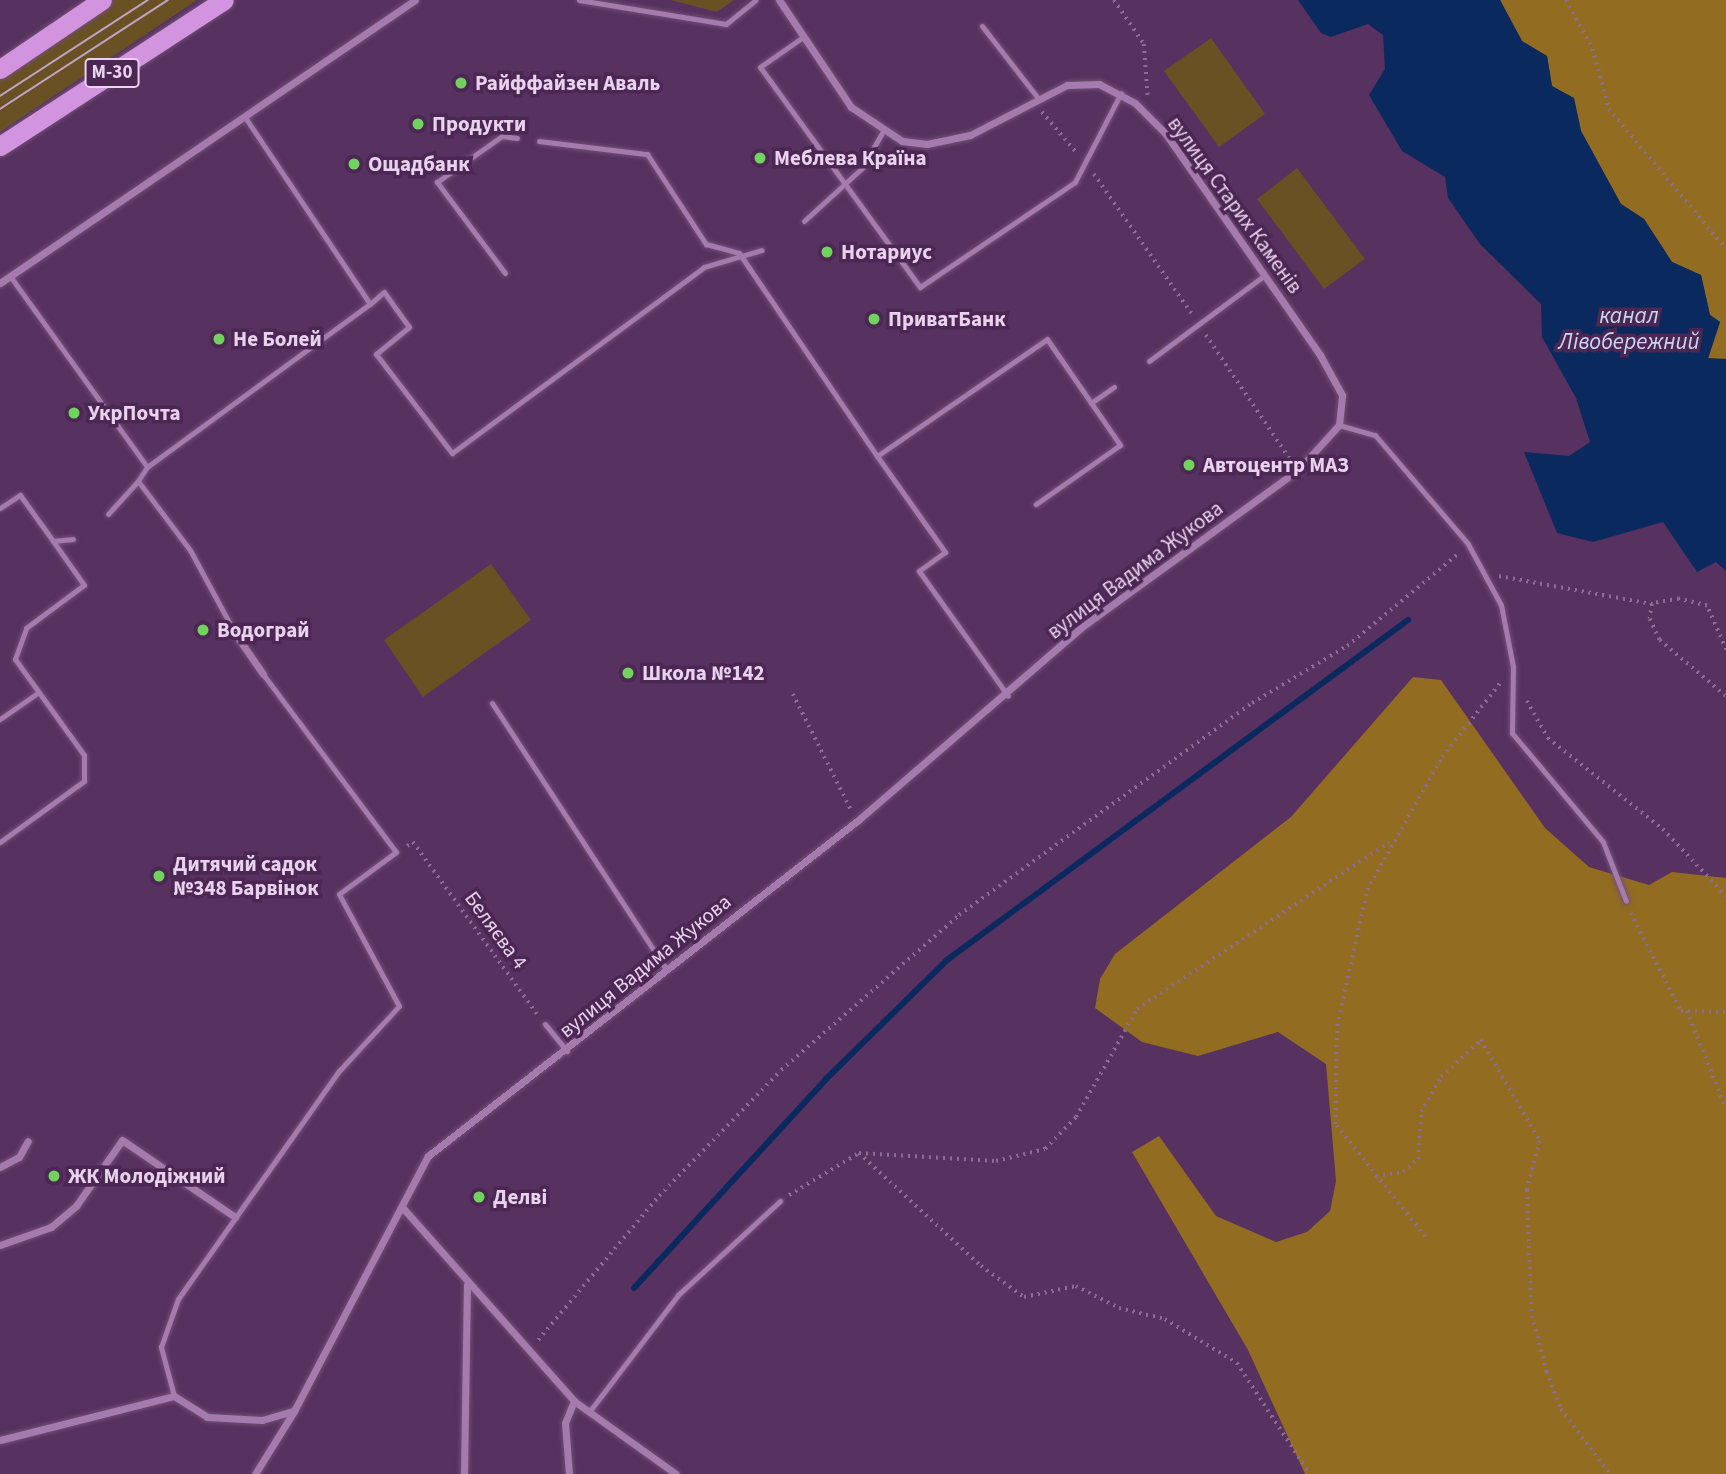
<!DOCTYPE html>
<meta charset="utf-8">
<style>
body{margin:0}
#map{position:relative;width:1726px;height:1474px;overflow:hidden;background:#57315f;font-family:"Source Sans 3",sans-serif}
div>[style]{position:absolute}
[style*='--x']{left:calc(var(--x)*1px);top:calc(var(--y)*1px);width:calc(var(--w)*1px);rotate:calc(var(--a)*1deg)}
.green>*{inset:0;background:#6a5123}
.forest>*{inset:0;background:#926c21}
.water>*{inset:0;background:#0a295e}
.stream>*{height:6px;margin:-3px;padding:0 3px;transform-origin:3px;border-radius:3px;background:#0a295e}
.path>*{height:3.5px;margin-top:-1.75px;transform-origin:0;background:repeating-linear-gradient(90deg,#8d6d94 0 2px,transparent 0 7px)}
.roads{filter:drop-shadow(0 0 2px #704f76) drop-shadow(0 0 2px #704f76)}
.service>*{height:5px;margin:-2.5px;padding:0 2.5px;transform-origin:2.5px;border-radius:2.5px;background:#a57bad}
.minor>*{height:7px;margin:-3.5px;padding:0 3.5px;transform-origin:3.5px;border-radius:3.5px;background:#a57bad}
.trunk>*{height:19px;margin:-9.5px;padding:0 9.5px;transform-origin:9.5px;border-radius:9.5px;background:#d294de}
.tram>*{height:2px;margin:-1px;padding:0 1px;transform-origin:1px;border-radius:1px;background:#bfa3c5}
.dots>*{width:19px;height:19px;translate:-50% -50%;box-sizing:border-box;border:4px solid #4c2754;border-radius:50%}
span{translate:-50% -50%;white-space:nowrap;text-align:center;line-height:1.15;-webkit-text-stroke:7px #4c2754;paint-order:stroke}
.shield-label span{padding:2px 5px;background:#4c2754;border:2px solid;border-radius:5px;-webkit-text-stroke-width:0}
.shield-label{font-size:19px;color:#e9d2ee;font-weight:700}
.poi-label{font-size:21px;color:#e9d2ee;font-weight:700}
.left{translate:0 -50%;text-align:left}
.street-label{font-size:21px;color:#e9d2ee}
.water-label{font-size:23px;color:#c7d7f0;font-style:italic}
</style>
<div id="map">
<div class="green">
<div style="clip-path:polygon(113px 0,197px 0,0 132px,0 76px)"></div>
<div style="clip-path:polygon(671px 0,734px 0,717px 12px)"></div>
<div style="clip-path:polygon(1211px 38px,1265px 114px,1219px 147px,1164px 71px)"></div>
<div style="clip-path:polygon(1297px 168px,1365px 259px,1324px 289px,1257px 199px)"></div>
<div style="clip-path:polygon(491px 564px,531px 620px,423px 697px,384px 640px)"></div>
</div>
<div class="forest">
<div style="clip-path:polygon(1500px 0,1726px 0,1726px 359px,1708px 359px,1720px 322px,1710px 315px,1701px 275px,1672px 262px,1644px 219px,1621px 204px,1581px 131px,1574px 99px,1552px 86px,1547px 56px,1522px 41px)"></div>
<div style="clip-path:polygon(1413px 677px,1441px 680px,1545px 828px,1589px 867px,1649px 885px,1672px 872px,1726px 878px,1726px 1474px,1305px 1474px,1248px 1350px,1132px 1152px,1159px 1136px,1216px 1216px,1276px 1242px,1307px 1232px,1330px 1211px,1336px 1181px,1326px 1064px,1278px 1032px,1198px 1056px,1142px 1042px,1095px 1008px,1100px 979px,1115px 954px,1291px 817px)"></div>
</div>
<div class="water">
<div style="clip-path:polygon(1298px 0,1500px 0,1522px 41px,1547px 56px,1552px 86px,1574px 98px,1581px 131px,1621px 204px,1644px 219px,1672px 262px,1701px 275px,1710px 315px,1720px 322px,1708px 358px,1726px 359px,1726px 571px,1716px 562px,1697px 572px,1663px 522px,1593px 542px,1557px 533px,1524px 452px,1569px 456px,1590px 442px,1576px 398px,1542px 337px,1541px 304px,1480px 244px,1448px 198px,1445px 177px,1402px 151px,1369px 95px,1385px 69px,1383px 35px,1368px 24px,1331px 37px,1321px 33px)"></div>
</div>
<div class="stream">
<div style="--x:634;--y:1288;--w:284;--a:-47.4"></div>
<div style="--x:826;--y:1079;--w:170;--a:-44.5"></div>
<div style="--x:947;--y:960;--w:573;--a:-36.41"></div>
</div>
<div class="path">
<div style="--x:1114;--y:0;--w:53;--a:55.7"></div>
<div style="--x:1144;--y:44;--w:53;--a:85.7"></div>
<div style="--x:1566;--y:0;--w:56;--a:61.1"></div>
<div style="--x:1593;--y:49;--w:62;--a:75.1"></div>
<div style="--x:1609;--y:109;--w:182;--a:50.1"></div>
<div style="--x:1042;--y:112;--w:52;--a:49.6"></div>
<div style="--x:1094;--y:174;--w:171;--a:55"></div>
<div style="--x:1206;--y:335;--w:150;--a:55.9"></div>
<div style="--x:1499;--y:576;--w:156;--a:10.4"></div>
<div style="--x:1726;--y:650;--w:48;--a:-113.4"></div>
<div style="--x:1707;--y:606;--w:29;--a:-166"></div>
<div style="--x:1679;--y:599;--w:27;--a:170"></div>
<div style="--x:1652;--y:604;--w:15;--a:98"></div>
<div style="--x:1650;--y:619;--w:23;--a:65"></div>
<div style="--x:1660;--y:640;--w:87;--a:40.3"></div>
<div style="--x:793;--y:694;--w:130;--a:63.4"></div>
<div style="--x:1527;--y:701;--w:43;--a:60.4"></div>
<div style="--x:1548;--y:738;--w:147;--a:38.4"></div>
<div style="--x:1663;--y:829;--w:92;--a:46.8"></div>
<div style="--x:407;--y:846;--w:7;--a:-34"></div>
<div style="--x:413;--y:842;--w:212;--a:54.2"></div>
<div style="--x:1631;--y:913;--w:110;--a:63"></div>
<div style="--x:1681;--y:1011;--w:45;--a:1.3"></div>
<div style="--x:1687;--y:1011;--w:105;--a:68.1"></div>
<div style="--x:859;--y:1153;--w:166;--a:42.8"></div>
<div style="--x:981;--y:1266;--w:53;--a:35.8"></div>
<div style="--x:1024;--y:1297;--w:53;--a:-11.9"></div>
<div style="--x:1076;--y:1286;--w:48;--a:27.1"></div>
<div style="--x:1119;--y:1308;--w:47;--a:13.4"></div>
<div style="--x:1165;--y:1319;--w:84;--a:31.4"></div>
<div style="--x:1237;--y:1363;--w:133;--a:56.7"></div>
<div style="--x:1376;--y:1176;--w:27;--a:-8"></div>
<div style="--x:1403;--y:1172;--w:20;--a:-41"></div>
<div style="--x:1418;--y:1159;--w:47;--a:-86.3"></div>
<div style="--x:1421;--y:1112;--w:40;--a:-60.3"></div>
<div style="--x:1441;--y:1077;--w:54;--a:-42.8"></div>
<div style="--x:1481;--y:1040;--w:117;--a:59.7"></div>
<div style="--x:1540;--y:1141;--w:51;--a:104.9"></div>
<div style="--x:1527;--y:1190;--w:126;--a:87.7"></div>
<div style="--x:1532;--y:1316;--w:58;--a:75"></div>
<div style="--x:1547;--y:1372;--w:40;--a:69"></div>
<div style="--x:1561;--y:1409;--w:81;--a:53"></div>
<div style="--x:789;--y:1195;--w:82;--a:-31"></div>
<div style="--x:859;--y:1153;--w:137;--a:3.3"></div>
<div style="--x:996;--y:1161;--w:50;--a:-13.8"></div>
<div style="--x:1045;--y:1149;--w:45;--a:-45.9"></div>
<div style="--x:1076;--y:1117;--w:124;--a:-60.5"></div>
<div style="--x:1137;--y:1009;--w:302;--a:-33.5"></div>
<div style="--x:1425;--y:1237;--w:144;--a:-128.5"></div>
<div style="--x:1335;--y:1124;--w:98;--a:-88.8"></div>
<div style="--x:1337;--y:1026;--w:139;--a:-77.6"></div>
<div style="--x:1367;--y:890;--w:153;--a:-60.6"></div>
<div style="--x:1442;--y:757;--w:94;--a:-51.9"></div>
<div style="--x:538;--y:1340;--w:188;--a:-50"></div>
<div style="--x:659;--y:1196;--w:175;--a:-45.9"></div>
<div style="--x:781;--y:1070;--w:236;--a:-41"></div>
<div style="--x:959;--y:915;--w:362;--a:-35.9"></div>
<div style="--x:1252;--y:703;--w:111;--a:-31"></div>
<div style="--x:1347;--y:646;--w:146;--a:-39.7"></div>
</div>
<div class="roads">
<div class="service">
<div style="--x:579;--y:0;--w:149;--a:9.3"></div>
<div style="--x:726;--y:24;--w:38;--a:-39"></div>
<div style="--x:982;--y:26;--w:90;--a:52.2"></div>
<div style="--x:803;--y:37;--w:52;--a:145.1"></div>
<div style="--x:760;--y:67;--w:272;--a:54"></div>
<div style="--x:920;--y:287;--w:187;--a:-34.1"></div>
<div style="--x:1075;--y:182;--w:100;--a:-62.7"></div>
<div style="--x:539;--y:141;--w:109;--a:6.9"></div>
<div style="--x:647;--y:154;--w:108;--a:56.8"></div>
<div style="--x:706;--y:244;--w:34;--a:15"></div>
<div style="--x:739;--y:253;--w:245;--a:55.8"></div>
<div style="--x:877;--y:456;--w:206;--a:-34.5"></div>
<div style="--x:1047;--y:339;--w:129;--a:55.4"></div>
<div style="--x:1120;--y:445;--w:103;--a:144.9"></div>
<div style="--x:804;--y:221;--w:79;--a:-42.4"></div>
<div style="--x:862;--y:168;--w:40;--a:-60.3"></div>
<div style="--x:505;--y:273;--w:114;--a:-126.8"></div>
<div style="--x:437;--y:182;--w:80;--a:-35.3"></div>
<div style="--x:502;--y:136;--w:15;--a:8"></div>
<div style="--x:10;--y:276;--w:235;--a:54.3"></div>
<div style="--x:147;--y:467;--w:17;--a:123"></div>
<div style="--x:138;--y:481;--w:86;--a:53"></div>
<div style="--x:190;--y:550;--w:97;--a:61.6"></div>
<div style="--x:370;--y:304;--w:18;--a:-41"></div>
<div style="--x:384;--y:292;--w:43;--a:54.5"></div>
<div style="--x:409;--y:327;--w:43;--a:140.7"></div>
<div style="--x:376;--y:354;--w:125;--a:52.5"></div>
<div style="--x:452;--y:453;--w:313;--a:-36.4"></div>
<div style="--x:704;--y:267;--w:60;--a:-16.3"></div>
<div style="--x:1149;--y:361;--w:144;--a:-36.6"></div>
<div style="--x:1091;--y:403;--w:28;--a:-35"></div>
<div style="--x:1339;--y:425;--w:37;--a:16"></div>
<div style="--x:1375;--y:435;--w:143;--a:49.5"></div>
<div style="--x:1468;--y:544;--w:69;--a:61.6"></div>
<div style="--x:1501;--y:605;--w:63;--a:79"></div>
<div style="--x:1513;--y:667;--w:66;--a:90.9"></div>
<div style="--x:1512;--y:733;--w:142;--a:50.1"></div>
<div style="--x:1603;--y:842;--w:63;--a:68.7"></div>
<div style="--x:877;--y:456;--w:118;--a:54.7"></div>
<div style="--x:945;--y:552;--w:32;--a:144"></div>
<div style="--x:919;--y:571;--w:153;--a:54.5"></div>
<div style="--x:147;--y:467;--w:276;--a:-36.2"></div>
<div style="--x:370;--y:304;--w:226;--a:-123.8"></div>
<div style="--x:0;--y:508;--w:24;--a:-33"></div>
<div style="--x:20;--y:495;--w:57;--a:54.3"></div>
<div style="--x:108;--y:514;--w:45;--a:-47.7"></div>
<div style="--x:492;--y:703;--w:319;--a:56.8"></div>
<div style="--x:0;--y:719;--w:47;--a:-34.7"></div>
<div style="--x:0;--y:842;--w:104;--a:-36"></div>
<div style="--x:84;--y:781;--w:26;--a:-90"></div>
<div style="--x:84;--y:755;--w:118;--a:-125.7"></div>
<div style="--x:15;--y:659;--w:33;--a:-70"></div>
<div style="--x:26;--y:628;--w:72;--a:-36.6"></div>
<div style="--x:84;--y:585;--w:54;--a:-125.2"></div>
<div style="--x:53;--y:541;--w:20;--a:-6"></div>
<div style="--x:545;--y:1024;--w:35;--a:51"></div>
<div style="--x:174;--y:1396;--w:51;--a:-104.9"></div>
<div style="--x:161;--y:1347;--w:51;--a:-70.5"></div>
<div style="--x:178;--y:1299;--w:279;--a:-54.8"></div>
<div style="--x:339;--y:1071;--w:88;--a:-47.3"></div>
<div style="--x:399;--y:1006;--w:127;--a:-118.2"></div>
<div style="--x:339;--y:894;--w:71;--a:-36.4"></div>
<div style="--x:396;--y:852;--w:222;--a:-126.8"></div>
<div style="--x:589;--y:1412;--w:147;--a:-52.7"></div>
<div style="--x:678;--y:1295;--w:139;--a:-42.7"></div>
</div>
<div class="minor">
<div style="--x:0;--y:283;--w:502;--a:-34.29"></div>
<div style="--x:236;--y:635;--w:47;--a:55.3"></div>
<div style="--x:0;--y:1167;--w:21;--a:-28"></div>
<div style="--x:19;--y:1157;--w:18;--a:-61"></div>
<div style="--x:402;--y:1207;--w:259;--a:48.4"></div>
<div style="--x:574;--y:1401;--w:125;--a:35.6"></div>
<div style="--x:0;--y:1245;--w:54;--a:-19.4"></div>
<div style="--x:51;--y:1227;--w:33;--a:-40"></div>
<div style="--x:76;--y:1206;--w:80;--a:-55.1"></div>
<div style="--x:122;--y:1140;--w:137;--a:34.3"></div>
<div style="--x:0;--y:1440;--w:179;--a:-14.2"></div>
<div style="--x:174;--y:1396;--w:39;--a:32"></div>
<div style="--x:207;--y:1417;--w:55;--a:3.1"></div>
<div style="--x:262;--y:1420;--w:33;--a:-16"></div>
<div style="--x:294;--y:1411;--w:288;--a:-62.3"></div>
<div style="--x:428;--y:1156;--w:544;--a:-37.99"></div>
<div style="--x:857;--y:821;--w:298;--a:-40.8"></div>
<div style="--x:1083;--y:626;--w:266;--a:-36"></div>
<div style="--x:1298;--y:470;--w:61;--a:-47.7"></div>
<div style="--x:1339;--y:425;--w:30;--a:-84"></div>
<div style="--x:1342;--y:395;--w:46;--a:-118.8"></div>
<div style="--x:1320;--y:355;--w:269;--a:-124.9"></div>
<div style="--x:1166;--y:134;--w:44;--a:-135"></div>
<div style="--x:1135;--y:103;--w:41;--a:-152.2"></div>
<div style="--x:1099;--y:84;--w:32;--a:178"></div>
<div style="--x:1067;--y:85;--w:109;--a:152.7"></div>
<div style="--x:970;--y:135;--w:44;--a:168.2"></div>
<div style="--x:927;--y:144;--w:25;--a:-173"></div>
<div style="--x:902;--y:141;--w:61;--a:-146.3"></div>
<div style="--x:851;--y:107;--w:129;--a:-123.9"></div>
<div style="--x:255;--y:1474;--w:74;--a:-58.2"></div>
<div style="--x:464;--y:1474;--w:189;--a:-89.1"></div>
<div style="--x:569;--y:1474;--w:51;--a:-94.5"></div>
<div style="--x:565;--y:1423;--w:24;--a:-68"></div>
</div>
<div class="trunk">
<div style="--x:0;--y:69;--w:123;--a:-34.1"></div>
<div style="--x:0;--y:146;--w:267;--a:-33.1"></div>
</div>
</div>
<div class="tram">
<div style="--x:0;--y:96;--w:176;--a:-33"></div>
<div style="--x:0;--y:109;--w:200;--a:-33"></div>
</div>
<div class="dots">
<div style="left:461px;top:83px;background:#71d35e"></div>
<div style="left:418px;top:124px;background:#71d35e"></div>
<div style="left:760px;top:158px;background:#71d35e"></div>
<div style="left:354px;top:164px;background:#71d35e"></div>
<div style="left:827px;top:252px;background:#71d35e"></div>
<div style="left:874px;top:319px;background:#71d35e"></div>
<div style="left:219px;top:339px;background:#71d35e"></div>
<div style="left:74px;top:413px;background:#71d35e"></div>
<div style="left:1189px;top:465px;background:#71d35e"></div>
<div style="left:203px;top:630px;background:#71d35e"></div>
<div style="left:628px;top:673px;background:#71d35e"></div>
<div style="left:159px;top:876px;background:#71d35e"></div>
<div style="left:54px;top:1176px;background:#71d35e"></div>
<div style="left:479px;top:1197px;background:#71d35e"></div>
</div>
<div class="shield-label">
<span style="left:112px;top:73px">М-30</span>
</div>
<div class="poi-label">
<span class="left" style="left:475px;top:83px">Райффайзен Аваль</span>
<span class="left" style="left:432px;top:124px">Продукти</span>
<span class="left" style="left:774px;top:158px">Меблева Країна</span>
<span class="left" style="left:368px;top:164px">Ощадбанк</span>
<span class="left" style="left:841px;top:252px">Нотариус</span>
<span class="left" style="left:888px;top:319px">ПриватБанк</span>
<span class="left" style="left:233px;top:339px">Не Болей</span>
<span class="left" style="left:88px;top:413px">УкрПочта</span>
<span class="left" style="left:1203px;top:465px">Автоцентр МАЗ</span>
<span class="left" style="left:217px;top:630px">Водограй</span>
<span class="left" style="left:642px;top:673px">Школа №142</span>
<span class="left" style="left:173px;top:876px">Дитячий садок<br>№348 Барвінок</span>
<span class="left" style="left:68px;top:1176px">ЖК Молодіжний</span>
<span class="left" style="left:493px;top:1197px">Делві</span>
</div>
<div class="street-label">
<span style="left:1235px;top:205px;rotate:54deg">вулиця Старих Каменів</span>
<span style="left:1135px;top:570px;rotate:-37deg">вулиця Вадима Жукова</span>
<span style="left:496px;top:930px;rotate:54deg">Беляєва 4</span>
<span style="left:645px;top:966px;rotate:-39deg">вулиця Вадима Жукова</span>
</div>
<div class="water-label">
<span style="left:1629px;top:329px">канал<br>Лівобережний</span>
</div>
</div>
